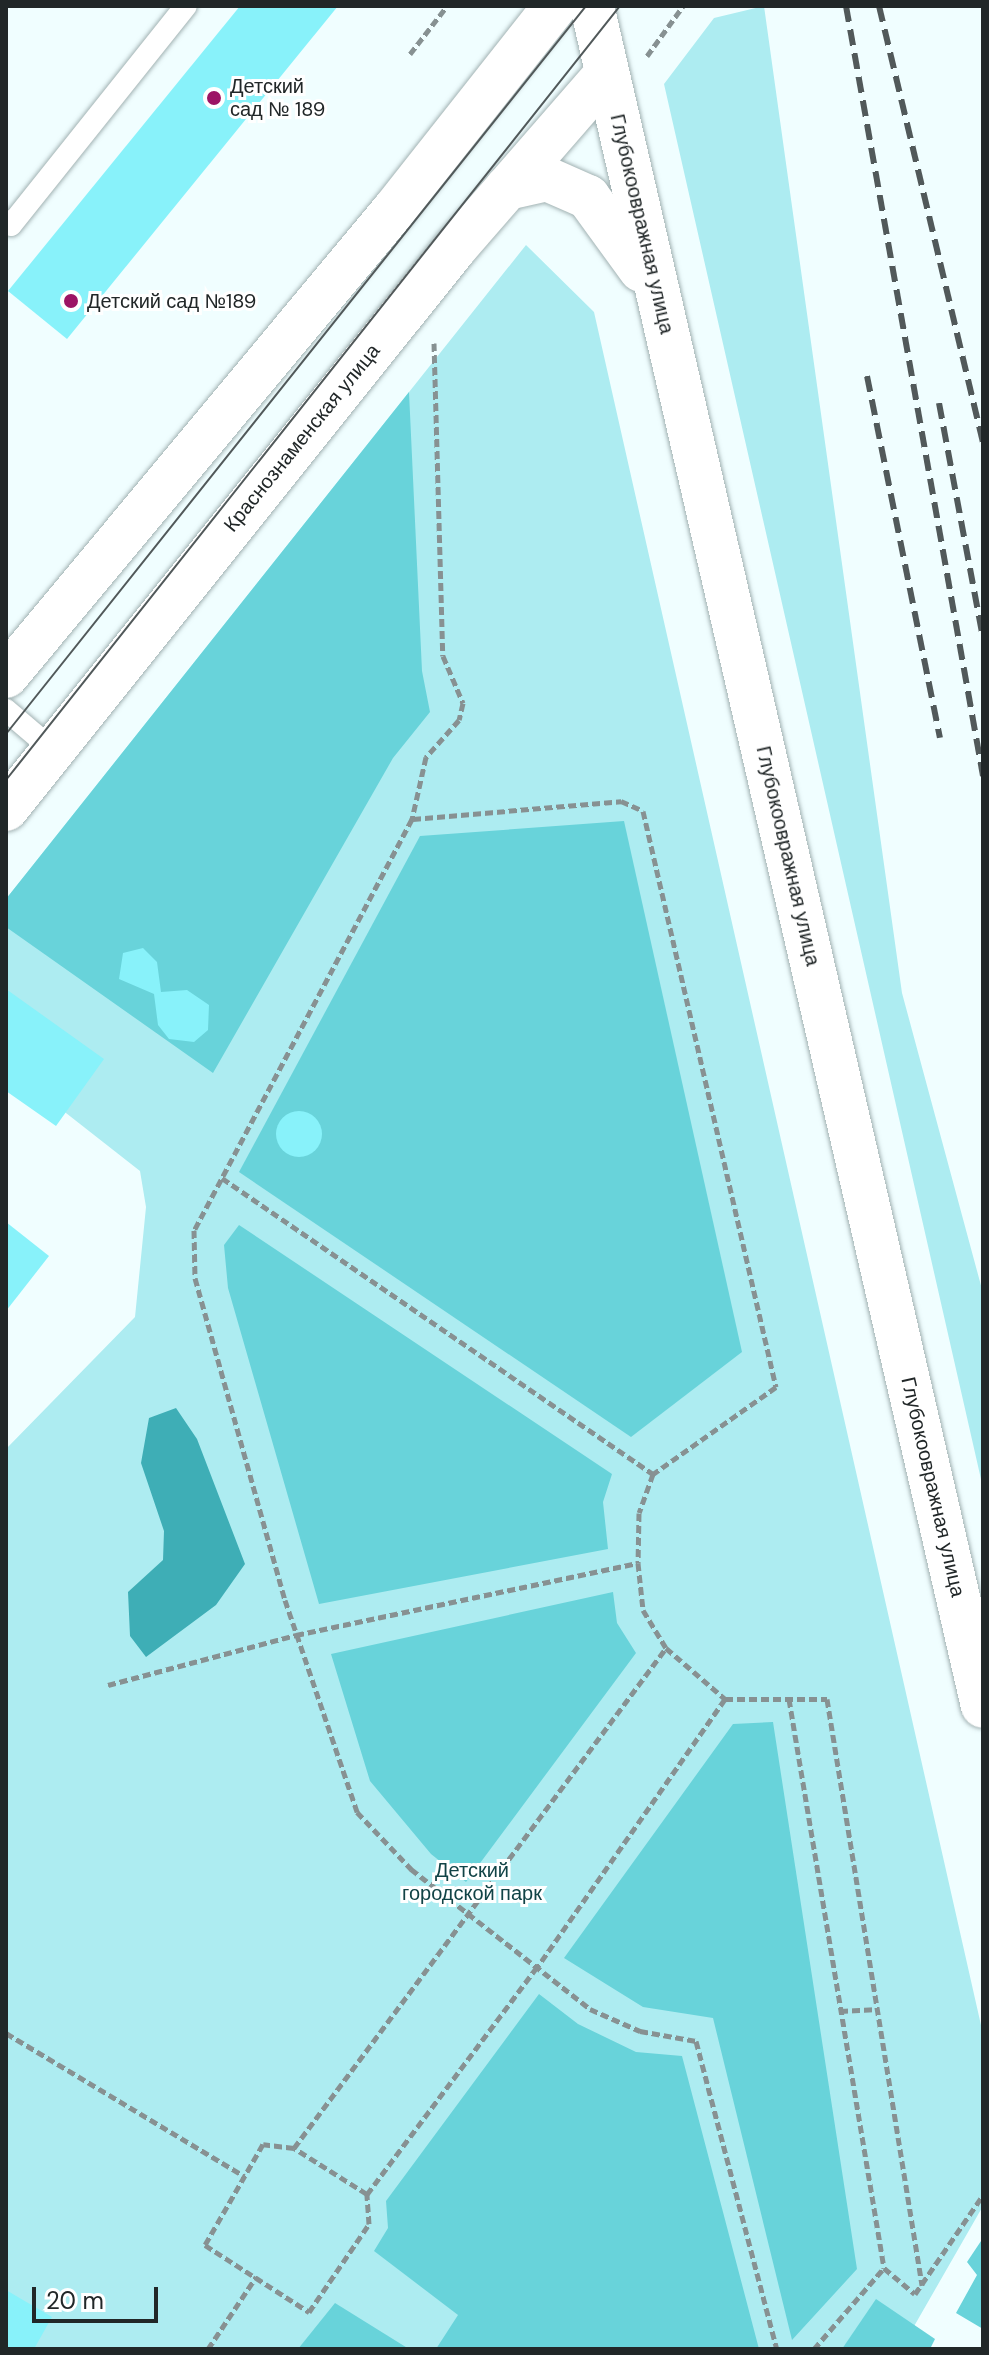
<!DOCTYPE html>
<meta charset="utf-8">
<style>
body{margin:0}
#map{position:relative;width:989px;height:2355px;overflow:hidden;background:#f0feff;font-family:"DM Sans",sans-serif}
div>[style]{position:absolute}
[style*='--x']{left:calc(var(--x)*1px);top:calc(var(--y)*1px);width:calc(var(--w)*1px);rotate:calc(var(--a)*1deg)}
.green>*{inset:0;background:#adecf1}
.forest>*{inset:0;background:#68d3da}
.water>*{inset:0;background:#3eaeb6}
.building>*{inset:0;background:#88f2fa}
.round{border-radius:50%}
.path>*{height:5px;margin-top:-2.5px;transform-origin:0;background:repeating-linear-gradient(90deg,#879192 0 8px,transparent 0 12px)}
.roads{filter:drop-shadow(0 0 2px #a2b2b3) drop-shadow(0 0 2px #a2b2b3)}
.lane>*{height:22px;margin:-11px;padding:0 11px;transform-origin:11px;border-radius:11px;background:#fff}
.secondary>*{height:44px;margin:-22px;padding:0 22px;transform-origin:22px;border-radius:22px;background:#fff}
.tram>*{height:2px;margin:-1px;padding:0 1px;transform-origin:1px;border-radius:1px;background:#51595a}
.rail>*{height:6px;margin-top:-3px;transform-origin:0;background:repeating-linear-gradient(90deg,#51595a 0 16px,transparent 0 24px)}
.dots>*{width:22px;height:22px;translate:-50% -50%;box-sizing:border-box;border:4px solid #fff;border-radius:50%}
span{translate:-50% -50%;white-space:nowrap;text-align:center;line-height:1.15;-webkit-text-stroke:6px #fff;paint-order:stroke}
.poi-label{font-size:20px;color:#212728}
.left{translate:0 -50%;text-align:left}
.street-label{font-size:20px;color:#212728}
.park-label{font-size:20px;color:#114346}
.frame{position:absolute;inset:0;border:8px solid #212728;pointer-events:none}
.scale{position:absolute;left:32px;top:2287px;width:126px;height:36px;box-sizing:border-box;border:4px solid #212728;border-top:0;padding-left:10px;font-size:24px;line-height:28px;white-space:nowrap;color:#212728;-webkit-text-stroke:6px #fff;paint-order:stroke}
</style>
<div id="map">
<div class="green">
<div style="clip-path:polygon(764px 6px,902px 993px,983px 1293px,983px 1488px,664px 84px,714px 18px)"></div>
<div style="clip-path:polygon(526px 245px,594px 312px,983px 2034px,983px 2206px,901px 2349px,6px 2349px,6px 1449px,135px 1317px,146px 1207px,140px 1171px,6px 1066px,6px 899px)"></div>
</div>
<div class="forest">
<div style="clip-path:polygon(409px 392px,422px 671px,430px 712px,393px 758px,213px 1073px,6px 927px,6px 899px)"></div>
<div style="clip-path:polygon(624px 821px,742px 1352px,631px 1437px,239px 1172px,420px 836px)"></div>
<div style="clip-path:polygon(239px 1225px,612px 1474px,603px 1502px,608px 1549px,319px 1604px,228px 1288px,224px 1245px)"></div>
<div style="clip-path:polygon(613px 1592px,617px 1623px,636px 1653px,466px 1882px,431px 1854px,370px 1781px,331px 1654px)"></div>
<div style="clip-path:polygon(773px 1722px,857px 2269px,792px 2340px,713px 2018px,643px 2007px,564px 1958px,733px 1724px)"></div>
<div style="clip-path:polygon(539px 1994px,578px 2024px,636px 2052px,682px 2056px,759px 2349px,436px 2349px,458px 2315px,374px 2251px,388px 2228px,386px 2201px)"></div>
<div style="clip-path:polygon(983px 2238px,983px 2329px,956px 2313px,977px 2275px,967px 2262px)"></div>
<div style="clip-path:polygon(876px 2299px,935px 2339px,930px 2349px,842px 2349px)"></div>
<div style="clip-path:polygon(335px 2303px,409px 2349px,298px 2349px)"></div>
</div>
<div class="water">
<div style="clip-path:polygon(176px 1408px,197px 1439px,245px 1564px,216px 1605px,146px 1657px,130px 1636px,128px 1592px,163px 1560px,164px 1531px,141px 1463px,149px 1418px)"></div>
</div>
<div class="building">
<div style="clip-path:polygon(240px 6px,338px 6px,67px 339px,8px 291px)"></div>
<div style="clip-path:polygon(143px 948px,157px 962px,161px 992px,187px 990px,209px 1005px,208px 1030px,194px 1042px,169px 1039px,158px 1025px,154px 994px,119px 979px,123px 953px)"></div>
<div style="clip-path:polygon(6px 989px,104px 1059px,56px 1126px,6px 1091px)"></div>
<div class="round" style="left:276px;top:1111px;width:46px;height:46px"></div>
<div style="clip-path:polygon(6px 1222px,49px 1256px,6px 1311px)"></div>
<div style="clip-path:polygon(6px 2290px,52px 2317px,34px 2349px,6px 2349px)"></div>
</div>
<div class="path">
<div style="--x:410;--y:54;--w:61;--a:-52.4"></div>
<div style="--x:647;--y:56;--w:62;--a:-54.2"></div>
<div style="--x:434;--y:343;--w:313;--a:88.4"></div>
<div style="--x:443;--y:656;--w:51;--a:66.9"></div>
<div style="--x:463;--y:703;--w:17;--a:103"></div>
<div style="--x:459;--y:720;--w:50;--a:131.7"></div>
<div style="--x:426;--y:757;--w:64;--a:102.7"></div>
<div style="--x:412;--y:819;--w:465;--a:117.9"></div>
<div style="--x:194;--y:1230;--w:48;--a:88.8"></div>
<div style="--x:195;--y:1278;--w:334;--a:74.4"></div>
<div style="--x:285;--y:1600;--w:224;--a:71.2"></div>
<div style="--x:357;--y:1812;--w:79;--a:46.5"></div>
<div style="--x:411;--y:1869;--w:227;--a:38"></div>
<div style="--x:590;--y:2009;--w:55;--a:23.7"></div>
<div style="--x:640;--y:2031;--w:57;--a:10.1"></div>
<div style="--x:696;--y:2041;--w:318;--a:75.3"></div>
<div style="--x:413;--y:819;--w:209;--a:-4.9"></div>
<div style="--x:621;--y:801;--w:24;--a:24"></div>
<div style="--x:643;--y:811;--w:591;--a:77"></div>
<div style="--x:776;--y:1387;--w:151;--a:144.7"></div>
<div style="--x:222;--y:1178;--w:523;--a:34.48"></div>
<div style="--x:653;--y:1474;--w:41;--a:109.7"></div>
<div style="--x:639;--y:1513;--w:50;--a:91.1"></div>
<div style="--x:638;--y:1563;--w:47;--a:83.9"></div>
<div style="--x:643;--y:1610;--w:44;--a:58.8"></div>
<div style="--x:666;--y:1648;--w:78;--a:40.8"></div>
<div style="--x:725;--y:1699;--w:327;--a:125"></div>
<div style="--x:537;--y:1967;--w:284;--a:126.8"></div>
<div style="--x:367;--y:2194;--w:86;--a:-147.8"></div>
<div style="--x:294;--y:2148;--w:623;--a:-53.35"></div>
<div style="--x:108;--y:1685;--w:195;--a:-14.9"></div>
<div style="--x:296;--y:1635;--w:349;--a:-11.9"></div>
<div style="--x:725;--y:1699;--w:102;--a:0"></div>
<div style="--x:827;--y:1699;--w:594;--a:80.79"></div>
<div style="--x:789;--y:1699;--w:577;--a:80.52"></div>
<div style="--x:884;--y:2268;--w:40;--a:40"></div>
<div style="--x:915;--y:2294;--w:120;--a:-55.5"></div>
<div style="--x:840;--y:2011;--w:34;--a:-3"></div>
<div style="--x:6;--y:2033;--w:278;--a:31"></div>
<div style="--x:294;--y:2148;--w:31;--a:-173"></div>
<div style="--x:263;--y:2144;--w:116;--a:119.9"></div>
<div style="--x:205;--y:2245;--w:124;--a:32.8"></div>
<div style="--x:309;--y:2312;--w:107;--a:-55.7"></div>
<div style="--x:369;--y:2224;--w:30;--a:-94"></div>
<div style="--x:208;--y:2349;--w:87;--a:-56.3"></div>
<div style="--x:814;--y:2349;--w:107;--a:-49.2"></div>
</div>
<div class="roads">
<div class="lane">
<div style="--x:6;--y:221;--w:6;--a:39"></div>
<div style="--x:11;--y:225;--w:280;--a:-51.4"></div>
<div style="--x:6;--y:710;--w:62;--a:40.4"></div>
</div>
<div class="secondary">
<div style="--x:592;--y:6;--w:1744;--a:77.05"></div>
<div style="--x:507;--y:188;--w:41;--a:-12.7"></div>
<div style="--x:547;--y:179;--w:45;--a:23.7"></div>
<div style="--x:588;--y:197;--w:90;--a:54"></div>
<div style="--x:6;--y:676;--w:606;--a:-50.22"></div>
<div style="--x:394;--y:210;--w:260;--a:-51.7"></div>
<div style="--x:6;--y:809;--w:719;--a:-51.33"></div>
<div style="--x:455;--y:248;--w:230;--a:-49"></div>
</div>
</div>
<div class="tram">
<div style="--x:6;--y:734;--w:931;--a:-51.46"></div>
<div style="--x:6;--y:780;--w:988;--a:-51.58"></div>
</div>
<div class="rail">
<div style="--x:846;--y:6;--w:782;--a:79.91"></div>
<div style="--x:879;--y:6;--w:449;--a:76.6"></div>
<div style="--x:867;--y:376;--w:369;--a:78.6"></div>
<div style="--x:939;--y:403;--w:239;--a:79.4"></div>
</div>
<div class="dots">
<div style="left:214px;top:98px;background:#9c1465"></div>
<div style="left:71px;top:301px;background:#9c1465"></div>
</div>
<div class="poi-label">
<span class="left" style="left:230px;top:98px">Детский<br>сад № 189</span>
<span class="left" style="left:87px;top:301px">Детский сад №189</span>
</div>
<div class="street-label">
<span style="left:642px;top:224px;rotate:77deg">Глубокоовражная улица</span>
<span style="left:302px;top:438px;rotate:-51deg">Краснознаменская улица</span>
<span style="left:788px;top:856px;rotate:77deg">Глубокоовражная улица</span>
<span style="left:933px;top:1487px;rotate:77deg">Глубокоовражная улица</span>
</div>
<div class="park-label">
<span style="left:472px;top:1882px">Детский<br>городской парк</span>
</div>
<div class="frame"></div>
<div class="scale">20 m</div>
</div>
